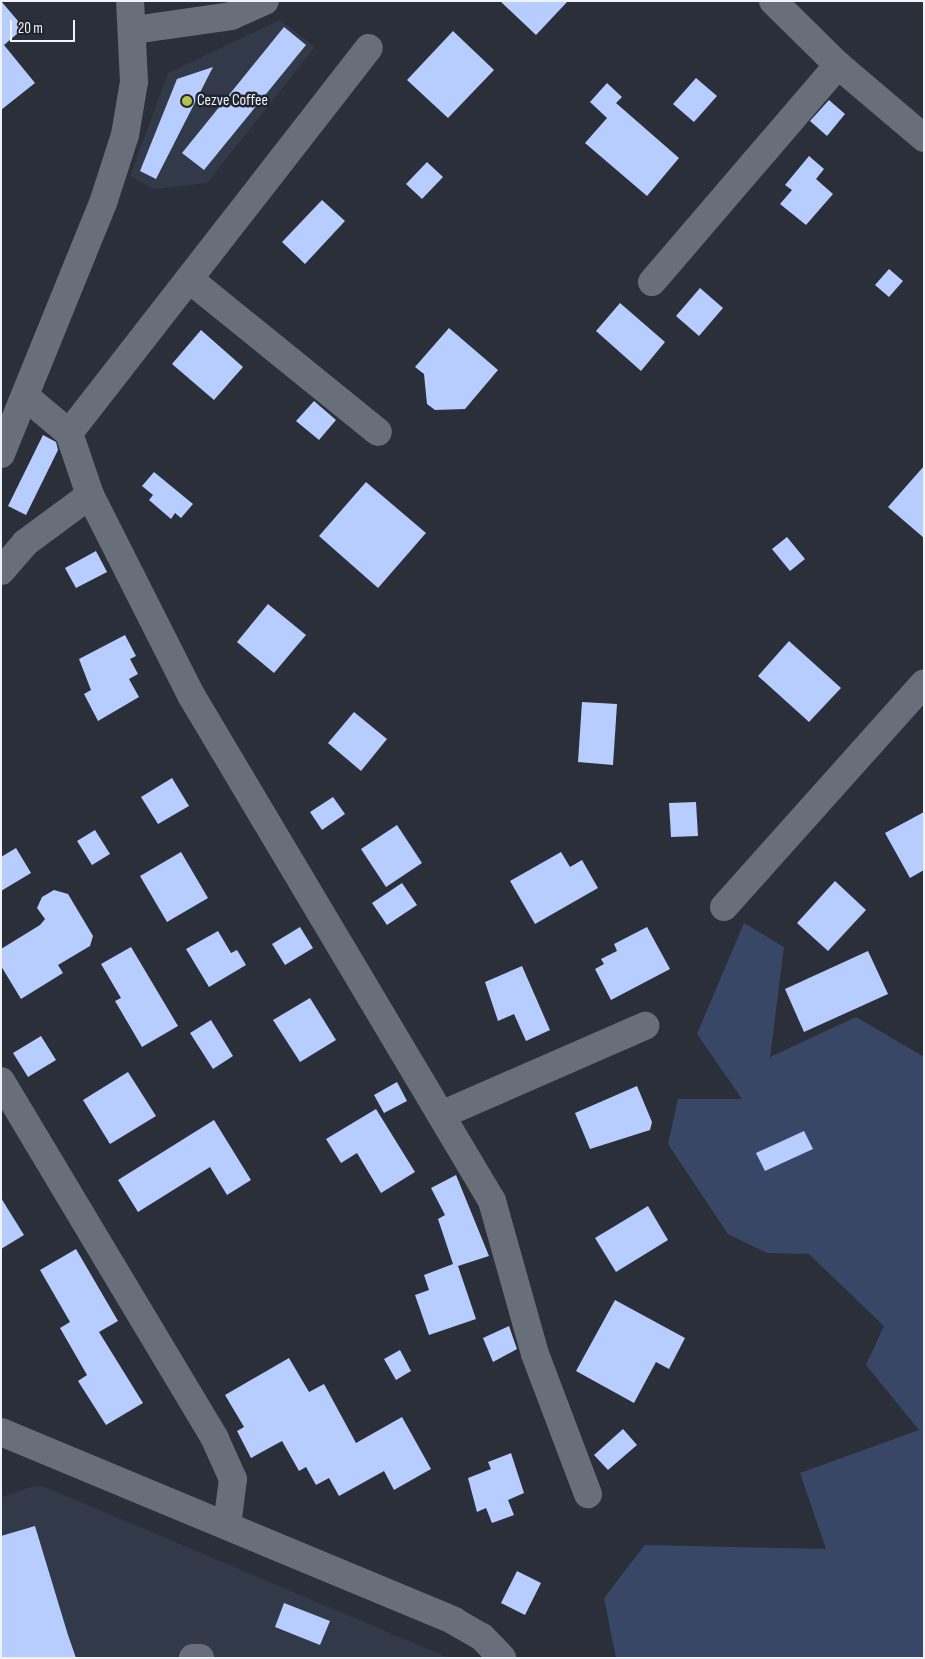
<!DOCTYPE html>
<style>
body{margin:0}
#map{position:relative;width:925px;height:1659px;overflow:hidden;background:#2b2f39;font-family:"Sofia Sans Condensed",sans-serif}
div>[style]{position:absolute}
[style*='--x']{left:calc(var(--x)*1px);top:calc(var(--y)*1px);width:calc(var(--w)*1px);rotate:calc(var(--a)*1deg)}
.built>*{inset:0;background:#323948}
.green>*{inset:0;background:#394766}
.building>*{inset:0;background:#b7cdff}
.minor>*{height:28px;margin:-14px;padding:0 14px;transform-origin:14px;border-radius:14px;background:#696f7a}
.dots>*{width:14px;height:14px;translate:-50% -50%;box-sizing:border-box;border:2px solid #21252f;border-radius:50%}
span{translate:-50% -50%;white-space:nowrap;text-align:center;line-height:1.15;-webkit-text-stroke:5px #21252f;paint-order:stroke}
.poi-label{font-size:16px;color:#eff2f8}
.left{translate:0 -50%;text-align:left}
.frame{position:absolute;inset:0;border:2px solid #eff2f8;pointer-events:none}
.scale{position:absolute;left:10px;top:20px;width:65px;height:22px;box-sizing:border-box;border:2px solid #eff2f8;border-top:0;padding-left:6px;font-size:15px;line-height:18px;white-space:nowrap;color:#eff2f8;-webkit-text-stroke:4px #21252f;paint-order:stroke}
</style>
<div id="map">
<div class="built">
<div style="clip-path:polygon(280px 20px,315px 47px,207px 183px,154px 189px,130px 176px,168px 73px)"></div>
<div style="clip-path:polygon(34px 1486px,45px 1487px,449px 1658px,1px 1658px,1px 1497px)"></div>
</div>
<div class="green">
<div style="clip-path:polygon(744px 923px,784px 947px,770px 1057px,856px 1017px,924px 1057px,924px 1658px,616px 1658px,604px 1598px,645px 1545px,826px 1549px,800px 1473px,919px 1430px,866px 1365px,884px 1326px,809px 1254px,767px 1253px,728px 1234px,668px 1144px,678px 1099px,742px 1099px,697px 1034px)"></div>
</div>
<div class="building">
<div style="clip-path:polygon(1px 1px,24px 28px,4px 45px,35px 83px,1px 110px)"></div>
<div style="clip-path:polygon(500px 1px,568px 1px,536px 35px)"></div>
<div style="clip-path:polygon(284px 27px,306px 45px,204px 170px,182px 153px)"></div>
<div style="clip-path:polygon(453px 31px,494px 70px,448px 118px,407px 80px)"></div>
<div style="clip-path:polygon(213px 67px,156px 179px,140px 171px,177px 79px)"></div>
<div style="clip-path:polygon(696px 78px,717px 96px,694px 122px,673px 104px)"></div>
<div style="clip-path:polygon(607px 83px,622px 97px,616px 103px,679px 158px,647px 196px,585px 143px,607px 118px,590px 102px)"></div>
<div style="clip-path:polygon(829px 100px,845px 114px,827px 136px,810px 121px)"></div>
<div style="clip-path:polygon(809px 156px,824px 169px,816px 179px,833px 194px,806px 225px,780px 204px,792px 190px,785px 185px)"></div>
<div style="clip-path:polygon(427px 162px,443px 177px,422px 199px,406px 184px)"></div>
<div style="clip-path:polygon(322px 200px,345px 221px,305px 264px,282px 242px)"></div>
<div style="clip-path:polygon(889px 269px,903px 281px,889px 297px,875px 285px)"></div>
<div style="clip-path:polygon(700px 288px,723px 308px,699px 336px,676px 316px)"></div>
<div style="clip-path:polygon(620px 303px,665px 342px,641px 371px,596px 331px)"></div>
<div style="clip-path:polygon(449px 328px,498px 370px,465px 409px,435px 410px,427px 404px,424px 374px,415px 367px)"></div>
<div style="clip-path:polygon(201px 330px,243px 367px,214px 400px,172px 364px)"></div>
<div style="clip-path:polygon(314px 401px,336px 420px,319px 440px,296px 421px)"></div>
<div style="clip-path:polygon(43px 435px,56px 442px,58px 450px,26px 515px,8px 506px)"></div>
<div style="clip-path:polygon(924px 466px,924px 538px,888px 507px)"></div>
<div style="clip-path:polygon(154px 472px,193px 504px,181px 518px,175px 513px,171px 519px,149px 500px,153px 495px,142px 486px)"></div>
<div style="clip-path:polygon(366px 482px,426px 533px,378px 588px,319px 536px)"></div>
<div style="clip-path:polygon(787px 537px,805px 559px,790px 571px,772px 549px)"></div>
<div style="clip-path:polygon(96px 551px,107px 572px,76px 588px,65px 568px)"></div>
<div style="clip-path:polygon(268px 604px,306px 635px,274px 673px,237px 642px)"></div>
<div style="clip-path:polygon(125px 635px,136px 656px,130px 659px,138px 674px,129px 679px,139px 697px,98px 721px,84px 694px,91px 690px,79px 659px)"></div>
<div style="clip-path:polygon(789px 641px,841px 688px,809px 722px,758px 676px)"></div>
<div style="clip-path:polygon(582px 702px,617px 704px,613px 765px,578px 762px)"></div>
<div style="clip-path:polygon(354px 712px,387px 739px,361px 771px,328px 743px)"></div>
<div style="clip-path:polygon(172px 778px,189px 806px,158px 824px,141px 797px)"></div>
<div style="clip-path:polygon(333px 797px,345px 814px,322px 830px,310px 812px)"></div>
<div style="clip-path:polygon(696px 802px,698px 836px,671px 837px,669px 803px)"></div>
<div style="clip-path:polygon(924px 812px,924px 870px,910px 878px,885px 833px)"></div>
<div style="clip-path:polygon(397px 825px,422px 863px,386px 887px,361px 849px)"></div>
<div style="clip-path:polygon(95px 830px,110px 854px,92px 865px,77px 841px)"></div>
<div style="clip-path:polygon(16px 848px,31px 873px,1px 891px,1px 857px)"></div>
<div style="clip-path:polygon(181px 852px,208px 898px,167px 922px,140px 876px)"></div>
<div style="clip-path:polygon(561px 852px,570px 867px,582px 860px,598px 888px,535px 924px,510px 881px)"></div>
<div style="clip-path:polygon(835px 881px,866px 910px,828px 951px,797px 923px)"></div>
<div style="clip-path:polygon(402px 883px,417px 905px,387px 925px,372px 903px)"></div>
<div style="clip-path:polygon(54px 890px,68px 894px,93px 936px,90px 946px,58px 965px,63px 973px,21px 999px,1px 966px,1px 949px,40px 925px,45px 919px,37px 908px,42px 897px)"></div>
<div style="clip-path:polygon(300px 927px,313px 948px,285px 965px,272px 944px)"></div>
<div style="clip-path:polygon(647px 927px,670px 969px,611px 1000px,595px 969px,604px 964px,601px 959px,617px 951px,614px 944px)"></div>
<div style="clip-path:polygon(218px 931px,231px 953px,237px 950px,246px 965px,209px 987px,186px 949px)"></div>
<div style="clip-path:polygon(131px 947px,178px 1026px,142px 1047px,115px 1001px,121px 998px,101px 964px)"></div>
<div style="clip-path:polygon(868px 951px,888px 994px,804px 1032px,785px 989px)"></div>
<div style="clip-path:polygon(522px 966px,550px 1030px,526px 1041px,514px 1014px,498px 1021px,485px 982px)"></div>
<div style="clip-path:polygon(310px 998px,336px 1040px,300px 1062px,273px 1020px)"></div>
<div style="clip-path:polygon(211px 1020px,233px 1056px,213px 1069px,190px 1033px)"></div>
<div style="clip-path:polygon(41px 1036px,56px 1060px,28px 1077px,13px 1053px)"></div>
<div style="clip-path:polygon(128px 1072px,156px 1116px,110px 1144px,83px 1100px)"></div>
<div style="clip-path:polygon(397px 1082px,407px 1101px,384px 1113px,374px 1095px)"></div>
<div style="clip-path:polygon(637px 1086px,652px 1122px,650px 1130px,590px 1149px,575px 1113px)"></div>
<div style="clip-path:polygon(376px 1109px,415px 1172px,381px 1193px,357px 1153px,341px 1163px,326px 1139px)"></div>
<div style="clip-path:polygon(214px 1120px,251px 1180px,227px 1195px,210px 1167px,138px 1212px,118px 1180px)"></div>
<div style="clip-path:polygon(804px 1131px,813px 1149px,765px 1171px,756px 1153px)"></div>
<div style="clip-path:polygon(456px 1175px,489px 1256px,458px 1266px,476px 1319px,429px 1335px,415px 1295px,429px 1290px,424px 1275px,453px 1264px,438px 1219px,445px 1215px,431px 1188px)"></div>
<div style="clip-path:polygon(1px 1198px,24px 1235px,1px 1249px)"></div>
<div style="clip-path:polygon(648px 1206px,668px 1240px,616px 1272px,595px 1238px)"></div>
<div style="clip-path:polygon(76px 1249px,118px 1321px,99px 1332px,143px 1403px,106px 1425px,78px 1381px,87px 1375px,60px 1328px,70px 1322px,40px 1270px)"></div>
<div style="clip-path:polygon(615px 1300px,685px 1338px,669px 1369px,656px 1362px,634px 1403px,576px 1371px)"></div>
<div style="clip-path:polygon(509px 1326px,517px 1349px,493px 1362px,483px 1338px)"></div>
<div style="clip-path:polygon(400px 1350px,411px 1371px,396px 1380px,384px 1359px)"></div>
<div style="clip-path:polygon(289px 1358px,309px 1392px,324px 1384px,356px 1443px,402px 1417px,431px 1469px,394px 1490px,384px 1471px,339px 1496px,329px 1478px,316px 1485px,306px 1467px,299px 1471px,282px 1441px,251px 1458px,237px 1431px,244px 1427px,225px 1395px)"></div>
<div style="clip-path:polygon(623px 1429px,637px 1445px,608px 1470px,594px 1455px)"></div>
<div style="clip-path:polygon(511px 1453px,524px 1493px,508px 1500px,514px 1515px,492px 1523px,486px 1508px,477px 1512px,468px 1478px,491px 1469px,488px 1462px)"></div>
<div style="clip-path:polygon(35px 1526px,68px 1635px,76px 1658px,1px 1658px,1px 1536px)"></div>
<div style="clip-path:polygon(517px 1571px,541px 1583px,525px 1615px,501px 1603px)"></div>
<div style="clip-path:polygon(284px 1603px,330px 1621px,320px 1645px,275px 1627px)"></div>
</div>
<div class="minor">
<div style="--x:773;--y:1;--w:91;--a:44.6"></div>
<div style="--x:134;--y:30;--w:98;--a:-8.2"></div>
<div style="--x:231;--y:16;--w:37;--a:-24"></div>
<div style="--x:189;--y:279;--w:243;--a:39"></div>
<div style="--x:652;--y:282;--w:286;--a:-49.4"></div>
<div style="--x:838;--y:65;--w:113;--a:40.3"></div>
<div style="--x:26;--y:397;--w:56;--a:39.9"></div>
<div style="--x:69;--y:433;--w:65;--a:71.3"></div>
<div style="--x:90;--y:495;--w:224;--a:63.2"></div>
<div style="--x:191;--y:695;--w:589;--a:59.25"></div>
<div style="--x:492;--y:1201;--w:159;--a:74.3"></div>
<div style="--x:535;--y:1354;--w:150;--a:69.3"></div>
<div style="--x:69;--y:433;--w:488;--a:-52.1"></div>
<div style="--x:1;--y:454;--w:271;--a:-67.9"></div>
<div style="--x:103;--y:203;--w:71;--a:-72.1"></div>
<div style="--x:125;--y:135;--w:54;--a:-80.4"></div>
<div style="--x:134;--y:82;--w:81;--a:-92.8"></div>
<div style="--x:1;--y:571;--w:37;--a:-49"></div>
<div style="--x:25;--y:543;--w:81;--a:-36.4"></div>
<div style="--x:724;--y:907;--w:300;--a:-48.2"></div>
<div style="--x:1;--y:1081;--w:417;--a:59.1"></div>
<div style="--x:215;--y:1439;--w:44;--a:65.8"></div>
<div style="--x:233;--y:1479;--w:46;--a:97.4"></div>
<div style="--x:441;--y:1115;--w:223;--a:-23.6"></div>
<div style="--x:1;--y:1432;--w:491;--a:22.6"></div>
<div style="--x:454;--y:1621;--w:32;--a:30"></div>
<div style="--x:482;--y:1637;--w:29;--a:46"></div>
<div style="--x:193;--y:1658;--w:7;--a:0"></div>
</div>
<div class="dots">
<div style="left:187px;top:101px;background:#b3c24b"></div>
</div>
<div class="poi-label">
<span class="left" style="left:197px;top:101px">Cezve Coffee</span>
</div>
<div class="frame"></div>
<div class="scale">20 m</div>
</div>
